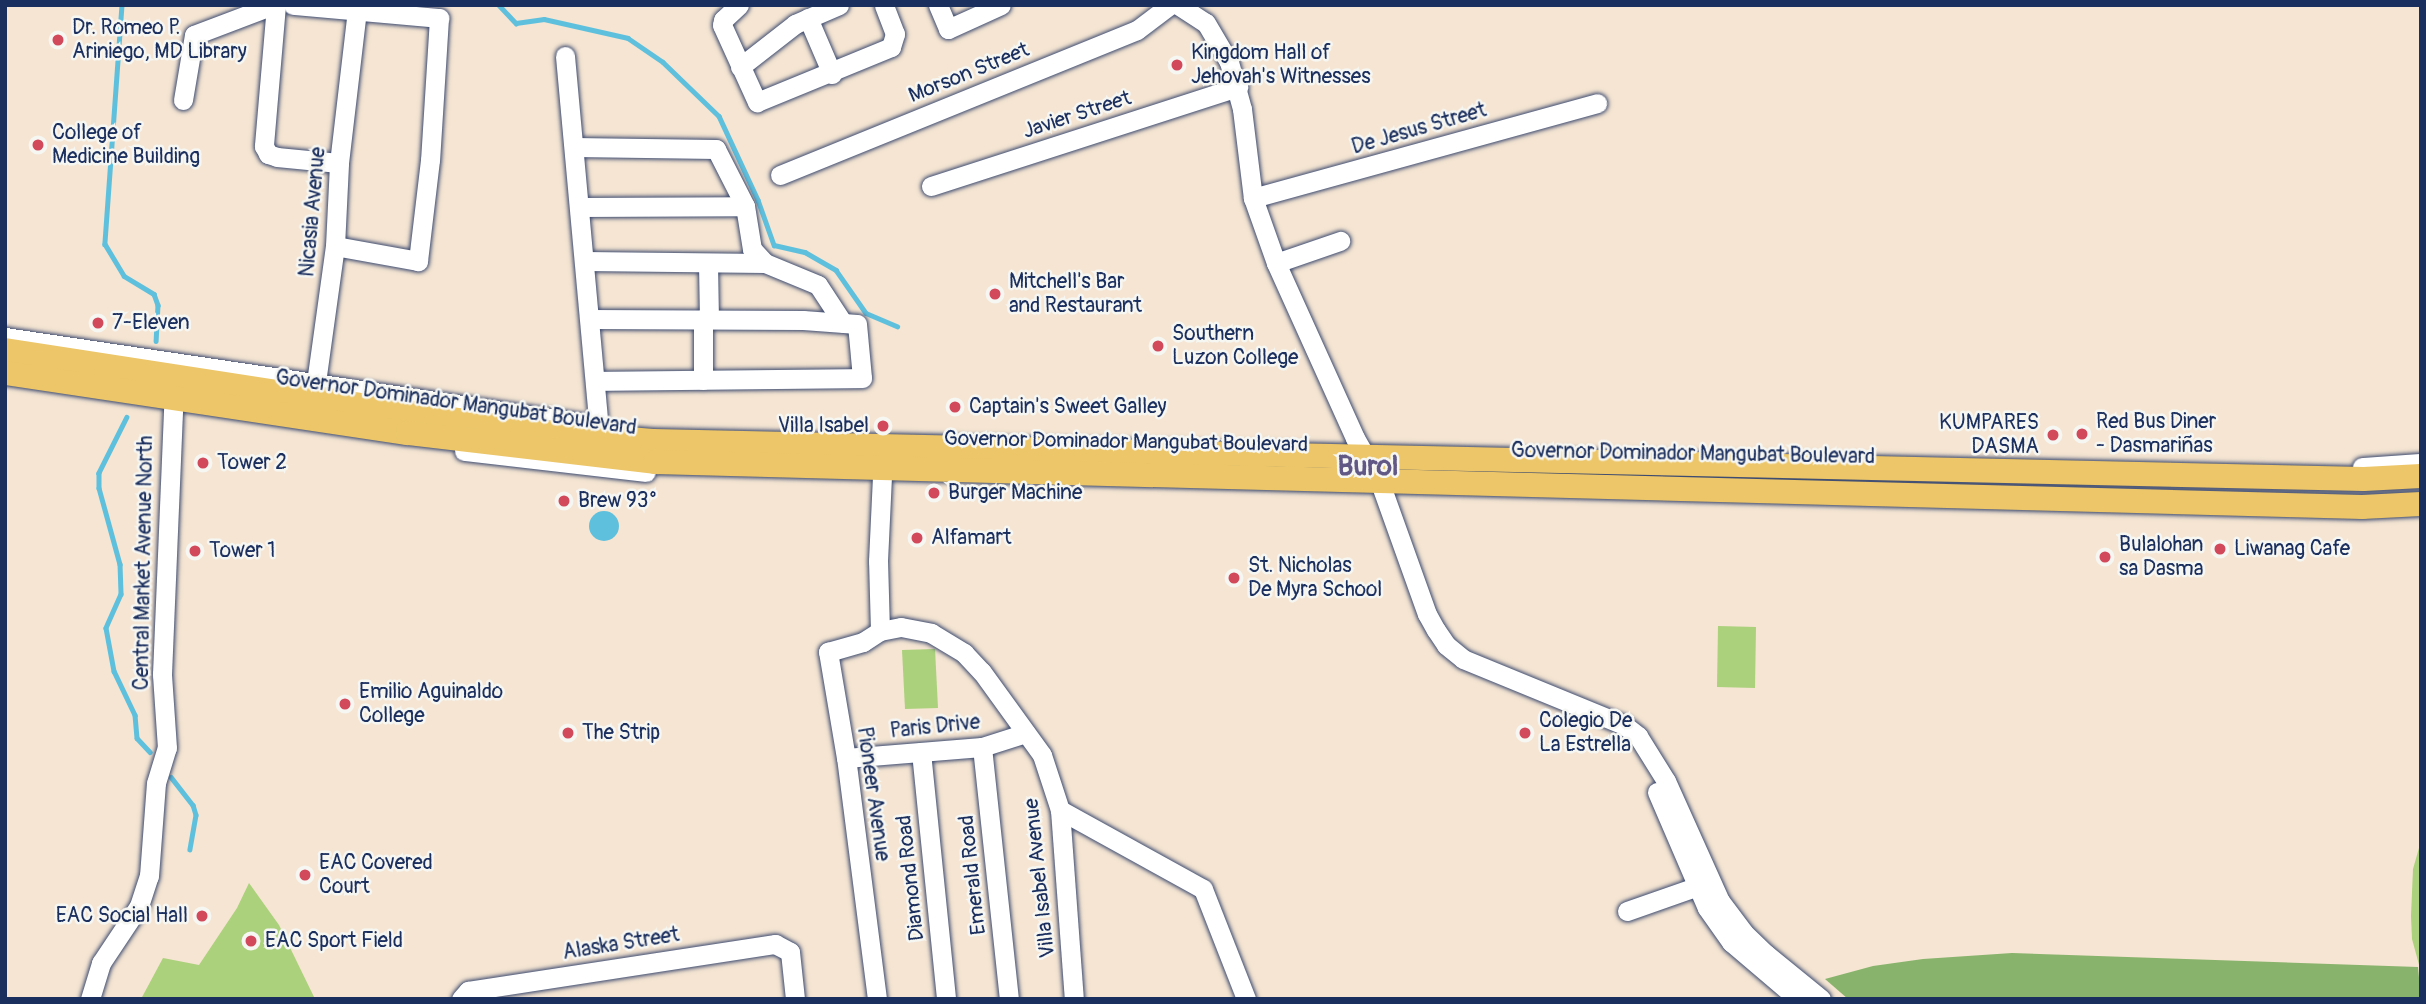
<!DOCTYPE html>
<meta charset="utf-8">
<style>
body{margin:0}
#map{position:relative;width:2426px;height:1004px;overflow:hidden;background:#f5e5d2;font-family:Pangolin,sans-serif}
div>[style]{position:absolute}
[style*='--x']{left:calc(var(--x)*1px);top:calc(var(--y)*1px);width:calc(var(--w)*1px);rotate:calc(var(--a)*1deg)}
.green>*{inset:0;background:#abd17c}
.forest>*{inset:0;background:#88b36c}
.water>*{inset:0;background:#5fc0dd}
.round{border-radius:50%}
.stream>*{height:4.5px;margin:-2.25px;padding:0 2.25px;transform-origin:2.25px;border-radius:2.25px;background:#5fc0dd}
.roads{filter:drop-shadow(0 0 2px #3c4a6f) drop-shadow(0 0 2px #3c4a6f)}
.minor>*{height:19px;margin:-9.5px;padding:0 9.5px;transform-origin:9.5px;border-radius:9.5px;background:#fff}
.major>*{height:24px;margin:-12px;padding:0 12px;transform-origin:12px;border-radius:12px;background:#ecc669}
.dots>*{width:19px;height:19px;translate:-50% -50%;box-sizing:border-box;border:4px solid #f6f6f2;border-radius:50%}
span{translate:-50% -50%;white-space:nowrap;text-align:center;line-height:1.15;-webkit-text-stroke:5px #f6f6f2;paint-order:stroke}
.poi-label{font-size:21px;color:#1b2f5e}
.left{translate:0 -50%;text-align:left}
.right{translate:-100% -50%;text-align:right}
.street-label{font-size:21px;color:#1b2f5e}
.district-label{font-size:28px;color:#615885;font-weight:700}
.frame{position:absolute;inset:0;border:7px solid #1b2f5e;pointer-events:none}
</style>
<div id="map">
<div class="green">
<div style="clip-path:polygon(1718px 626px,1756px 627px,1755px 688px,1717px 687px)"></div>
<div style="clip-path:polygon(935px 649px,938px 708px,905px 709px,902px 650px)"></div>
<div style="clip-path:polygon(2421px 841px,2421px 972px,2412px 939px,2411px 916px,2413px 869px)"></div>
<div style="clip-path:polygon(249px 883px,279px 925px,315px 999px,141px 999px,163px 958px,199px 965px,237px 908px)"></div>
</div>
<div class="forest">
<div style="clip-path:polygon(2012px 953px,2418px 967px,2421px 999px,1848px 999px,1825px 979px,1873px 966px,1923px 959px)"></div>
</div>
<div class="water">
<div class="round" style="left:589px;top:511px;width:30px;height:30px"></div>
</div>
<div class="stream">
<div style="--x:122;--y:5;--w:240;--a:94.1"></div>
<div style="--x:105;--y:244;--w:37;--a:59"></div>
<div style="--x:124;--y:276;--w:35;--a:31"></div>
<div style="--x:154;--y:294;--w:12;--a:70"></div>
<div style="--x:158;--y:305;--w:36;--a:93"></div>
<div style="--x:499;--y:5;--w:25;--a:47"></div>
<div style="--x:516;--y:23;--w:28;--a:-8"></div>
<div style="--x:544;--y:19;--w:86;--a:12.7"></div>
<div style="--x:628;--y:38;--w:42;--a:34.4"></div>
<div style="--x:663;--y:62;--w:78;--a:44"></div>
<div style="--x:719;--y:116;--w:93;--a:65.1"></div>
<div style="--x:758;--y:200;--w:48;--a:70.4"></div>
<div style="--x:774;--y:245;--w:32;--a:13"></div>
<div style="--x:805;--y:252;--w:36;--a:30"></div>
<div style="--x:836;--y:270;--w:52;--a:55.1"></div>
<div style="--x:866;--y:313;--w:34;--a:23"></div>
<div style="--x:127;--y:417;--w:63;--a:116.6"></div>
<div style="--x:99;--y:473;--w:15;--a:90"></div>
<div style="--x:99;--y:488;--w:79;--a:74.6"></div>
<div style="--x:120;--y:564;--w:30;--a:88"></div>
<div style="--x:121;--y:594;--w:37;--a:114"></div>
<div style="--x:106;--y:628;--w:44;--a:79.5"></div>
<div style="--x:114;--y:671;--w:49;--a:64.5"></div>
<div style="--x:135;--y:715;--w:23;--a:85"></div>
<div style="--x:137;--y:738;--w:19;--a:47"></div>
<div style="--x:171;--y:777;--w:36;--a:52"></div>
<div style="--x:193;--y:805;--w:10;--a:73"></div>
<div style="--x:196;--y:815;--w:35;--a:100"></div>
</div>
<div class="roads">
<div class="minor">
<div style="--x:276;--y:5;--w:142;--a:94.9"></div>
<div style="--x:264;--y:146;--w:9;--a:63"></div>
<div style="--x:268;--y:154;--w:9;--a:18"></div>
<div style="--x:277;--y:157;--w:62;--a:5.5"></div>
<div style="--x:293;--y:5;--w:147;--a:5.1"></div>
<div style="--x:439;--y:18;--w:142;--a:93.6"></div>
<div style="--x:430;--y:160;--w:102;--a:96.8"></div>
<div style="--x:418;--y:261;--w:84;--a:-169.8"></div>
<div style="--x:739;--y:5;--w:22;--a:137"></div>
<div style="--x:723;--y:20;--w:5;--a:101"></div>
<div style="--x:722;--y:25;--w:85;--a:65.6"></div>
<div style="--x:757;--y:102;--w:145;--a:-22.3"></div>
<div style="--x:891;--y:47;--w:14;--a:-73"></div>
<div style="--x:895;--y:34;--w:31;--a:-111"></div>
<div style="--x:938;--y:5;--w:26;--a:67"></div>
<div style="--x:948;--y:29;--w:58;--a:-24.4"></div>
<div style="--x:1178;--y:5;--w:33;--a:33"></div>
<div style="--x:1206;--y:23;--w:45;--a:59.5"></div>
<div style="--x:1229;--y:62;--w:49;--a:74.5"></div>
<div style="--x:1242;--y:109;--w:90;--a:83"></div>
<div style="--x:1253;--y:198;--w:69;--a:70.5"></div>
<div style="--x:1276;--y:263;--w:192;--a:65.7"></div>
<div style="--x:1355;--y:438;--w:48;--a:60.3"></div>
<div style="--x:1379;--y:480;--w:142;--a:70.3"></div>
<div style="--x:1427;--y:614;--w:18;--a:61"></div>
<div style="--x:1436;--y:630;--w:18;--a:56"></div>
<div style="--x:1446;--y:645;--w:22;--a:39"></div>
<div style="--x:1463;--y:659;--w:174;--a:22.3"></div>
<div style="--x:1624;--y:725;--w:18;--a:38"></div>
<div style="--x:1638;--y:736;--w:53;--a:58.1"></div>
<div style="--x:1666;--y:781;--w:132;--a:65.8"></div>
<div style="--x:1720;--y:901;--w:39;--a:53"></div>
<div style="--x:1743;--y:932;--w:32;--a:44"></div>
<div style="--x:1766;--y:954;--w:71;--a:39.3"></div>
<div style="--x:808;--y:18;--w:61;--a:66.8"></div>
<div style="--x:565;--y:56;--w:383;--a:84.8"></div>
<div style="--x:740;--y:67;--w:70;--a:-38"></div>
<div style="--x:795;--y:24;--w:48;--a:-23.4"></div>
<div style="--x:183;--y:100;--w:66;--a:-80.4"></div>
<div style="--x:194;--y:35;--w:85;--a:-20.8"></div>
<div style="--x:574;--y:147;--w:142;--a:0.8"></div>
<div style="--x:716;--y:149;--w:64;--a:63"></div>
<div style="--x:745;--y:206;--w:44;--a:80.8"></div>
<div style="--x:752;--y:249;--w:19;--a:47"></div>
<div style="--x:765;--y:263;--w:57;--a:22.5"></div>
<div style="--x:818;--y:285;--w:45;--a:56.7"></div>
<div style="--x:780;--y:175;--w:385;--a:-22.1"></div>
<div style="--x:1137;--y:30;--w:41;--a:-37.1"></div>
<div style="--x:931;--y:186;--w:323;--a:-17.9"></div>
<div style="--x:1253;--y:198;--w:357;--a:-15.4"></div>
<div style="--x:579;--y:207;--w:166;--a:-0.3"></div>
<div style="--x:584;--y:261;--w:181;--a:0.6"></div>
<div style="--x:708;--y:263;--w:56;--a:89"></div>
<div style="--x:1276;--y:263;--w:68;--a:-19"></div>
<div style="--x:590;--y:319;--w:213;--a:0.3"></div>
<div style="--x:803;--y:320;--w:54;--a:4.2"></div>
<div style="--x:857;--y:324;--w:54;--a:84.7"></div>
<div style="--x:862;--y:378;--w:266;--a:179.4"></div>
<div style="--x:5;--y:337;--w:591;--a:8.46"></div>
<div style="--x:703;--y:380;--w:61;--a:-90"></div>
<div style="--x:314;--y:397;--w:152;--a:-82.1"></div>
<div style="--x:335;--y:246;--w:83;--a:-87.2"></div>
<div style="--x:339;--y:163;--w:155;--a:-83.3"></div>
<div style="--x:464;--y:451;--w:183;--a:6.6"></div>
<div style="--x:2362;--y:467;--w:59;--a:-3.9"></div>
<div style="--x:880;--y:631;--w:70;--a:-91.6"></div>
<div style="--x:878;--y:561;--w:107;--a:-87.3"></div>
<div style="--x:982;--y:747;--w:253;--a:83.9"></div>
<div style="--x:921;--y:752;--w:248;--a:84.2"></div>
<div style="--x:846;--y:758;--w:136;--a:-4.6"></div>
<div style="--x:982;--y:747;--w:46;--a:-17.7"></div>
<div style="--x:1657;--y:792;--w:126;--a:66.7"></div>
<div style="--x:1707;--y:908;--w:42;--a:54.8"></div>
<div style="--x:1731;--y:942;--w:88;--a:40.4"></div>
<div style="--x:1060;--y:810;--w:163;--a:28.9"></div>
<div style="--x:1203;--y:889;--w:118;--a:68.6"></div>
<div style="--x:1627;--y:911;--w:85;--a:-19.3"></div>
<div style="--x:90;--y:999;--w:38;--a:-73"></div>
<div style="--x:101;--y:963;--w:69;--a:-56.3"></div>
<div style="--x:139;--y:906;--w:32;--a:-72"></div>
<div style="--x:149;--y:876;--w:93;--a:-85.7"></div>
<div style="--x:156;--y:783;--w:37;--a:-73"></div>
<div style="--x:167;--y:748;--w:74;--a:-93.9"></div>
<div style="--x:162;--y:674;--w:290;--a:-87.6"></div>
<div style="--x:461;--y:999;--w:11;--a:-49"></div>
<div style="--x:468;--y:991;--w:311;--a:-8.7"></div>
<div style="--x:775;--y:944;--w:17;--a:28"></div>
<div style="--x:790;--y:952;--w:47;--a:83.9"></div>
<div style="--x:877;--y:999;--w:243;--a:-97.3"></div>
<div style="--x:846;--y:758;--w:108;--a:-99.6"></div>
<div style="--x:828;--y:652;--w:36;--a:-16"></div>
<div style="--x:863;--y:642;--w:20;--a:-33"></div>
<div style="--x:880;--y:631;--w:21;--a:-11"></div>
<div style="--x:901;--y:627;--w:31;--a:11"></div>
<div style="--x:931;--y:633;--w:39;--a:31"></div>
<div style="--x:964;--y:653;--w:26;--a:47"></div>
<div style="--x:982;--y:672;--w:102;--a:54.1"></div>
<div style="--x:1042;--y:755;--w:58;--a:71.9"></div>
<div style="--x:1060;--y:810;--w:190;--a:85.8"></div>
</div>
<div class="major">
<div style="--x:5;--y:350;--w:524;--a:8.78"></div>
<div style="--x:523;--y:430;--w:130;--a:4.8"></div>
<div style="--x:653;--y:441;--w:1711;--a:1.27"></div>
<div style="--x:2364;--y:479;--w:57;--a:-3"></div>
<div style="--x:5;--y:373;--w:407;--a:8.5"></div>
<div style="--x:408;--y:433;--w:249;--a:6.7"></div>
<div style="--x:655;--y:462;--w:1708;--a:1.51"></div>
<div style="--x:2362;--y:507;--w:59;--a:-2.9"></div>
</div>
</div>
<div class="dots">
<div style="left:58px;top:40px;background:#d1495b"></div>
<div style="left:1177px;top:65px;background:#d1495b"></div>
<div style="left:38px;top:145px;background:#d1495b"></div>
<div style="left:995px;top:294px;background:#d1495b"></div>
<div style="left:98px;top:323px;background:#d1495b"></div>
<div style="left:1158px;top:346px;background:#d1495b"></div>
<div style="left:955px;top:407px;background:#d1495b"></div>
<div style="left:883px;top:426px;background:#d1495b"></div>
<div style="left:2082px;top:434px;background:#d1495b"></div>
<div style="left:2053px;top:435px;background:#d1495b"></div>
<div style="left:203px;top:463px;background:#d1495b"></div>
<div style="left:934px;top:493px;background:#d1495b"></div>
<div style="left:564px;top:501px;background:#d1495b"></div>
<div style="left:917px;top:538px;background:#d1495b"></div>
<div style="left:2220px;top:549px;background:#d1495b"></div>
<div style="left:195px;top:551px;background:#d1495b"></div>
<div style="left:2105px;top:557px;background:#d1495b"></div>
<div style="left:1234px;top:578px;background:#d1495b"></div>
<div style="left:345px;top:704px;background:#d1495b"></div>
<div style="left:568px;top:733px;background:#d1495b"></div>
<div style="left:1525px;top:733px;background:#d1495b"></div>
<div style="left:305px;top:875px;background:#d1495b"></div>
<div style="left:202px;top:916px;background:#d1495b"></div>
<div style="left:251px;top:941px;background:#d1495b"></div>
</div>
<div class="poi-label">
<span class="left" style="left:72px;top:40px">Dr. Romeo P.<br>Ariniego, MD Library</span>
<span class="left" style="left:1191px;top:65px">Kingdom Hall of<br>Jehovah's Witnesses</span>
<span class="left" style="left:52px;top:145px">College of<br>Medicine Building</span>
<span class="left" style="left:1009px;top:294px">Mitchell's Bar<br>and Restaurant</span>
<span class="left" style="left:112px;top:323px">7-Eleven</span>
<span class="left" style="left:1172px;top:346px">Southern<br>Luzon College</span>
<span class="left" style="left:969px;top:407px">Captain's Sweet Galley</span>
<span class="left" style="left:2096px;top:434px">Red Bus Diner<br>- Dasmariñas</span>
<span class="right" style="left:2039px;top:435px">KUMPARES<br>DASMA</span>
<span class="right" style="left:869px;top:426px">Villa Isabel</span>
<span class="left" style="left:217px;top:463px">Tower 2</span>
<span class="left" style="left:948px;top:493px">Burger Machine</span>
<span class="left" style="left:578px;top:501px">Brew 93°</span>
<span class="left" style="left:931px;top:538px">Alfamart</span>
<span class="left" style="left:2119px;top:557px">Bulalohan<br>sa Dasma</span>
<span class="left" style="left:2234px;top:549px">Liwanag Cafe</span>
<span class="left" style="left:209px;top:551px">Tower 1</span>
<span class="left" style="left:1248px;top:578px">St. Nicholas<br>De Myra School</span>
<span class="left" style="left:359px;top:704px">Emilio Aguinaldo<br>College</span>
<span class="left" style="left:1539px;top:733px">Colegio De<br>La Estrella</span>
<span class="left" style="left:582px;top:733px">The Strip</span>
<span class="left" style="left:319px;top:875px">EAC Covered<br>Court</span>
<span class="right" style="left:188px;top:916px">EAC Social Hall</span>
<span class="left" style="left:265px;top:941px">EAC Sport Field</span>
</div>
<div class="street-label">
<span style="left:969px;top:73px;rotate:-22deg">Morson Street</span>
<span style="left:1077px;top:115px;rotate:-18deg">Javier Street</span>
<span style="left:1419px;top:129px;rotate:-16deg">De Jesus Street</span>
<span style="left:313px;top:212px;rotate:-85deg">Nicasia Avenue</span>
<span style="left:456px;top:403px;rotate:8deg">Governor Dominador Mangubat Boulevard</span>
<span style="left:1126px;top:442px;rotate:1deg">Governor Dominador Mangubat Boulevard</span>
<span style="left:1693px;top:454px;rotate:1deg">Governor Dominador Mangubat Boulevard</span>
<span style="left:144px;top:563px;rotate:-89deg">Central Market Avenue North</span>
<span style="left:935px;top:727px;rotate:-6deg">Paris Drive</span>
<span style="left:873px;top:794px;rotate:82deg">Pioneer Avenue</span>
<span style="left:973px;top:875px;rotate:-96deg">Emerald Road</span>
<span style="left:911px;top:878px;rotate:-96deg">Diamond Road</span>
<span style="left:1040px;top:878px;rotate:-96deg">Villa Isabel Avenue</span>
<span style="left:621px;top:944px;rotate:-9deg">Alaska Street</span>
</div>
<div class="district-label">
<span style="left:1368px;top:467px">Burol</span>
</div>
<div class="frame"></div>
</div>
